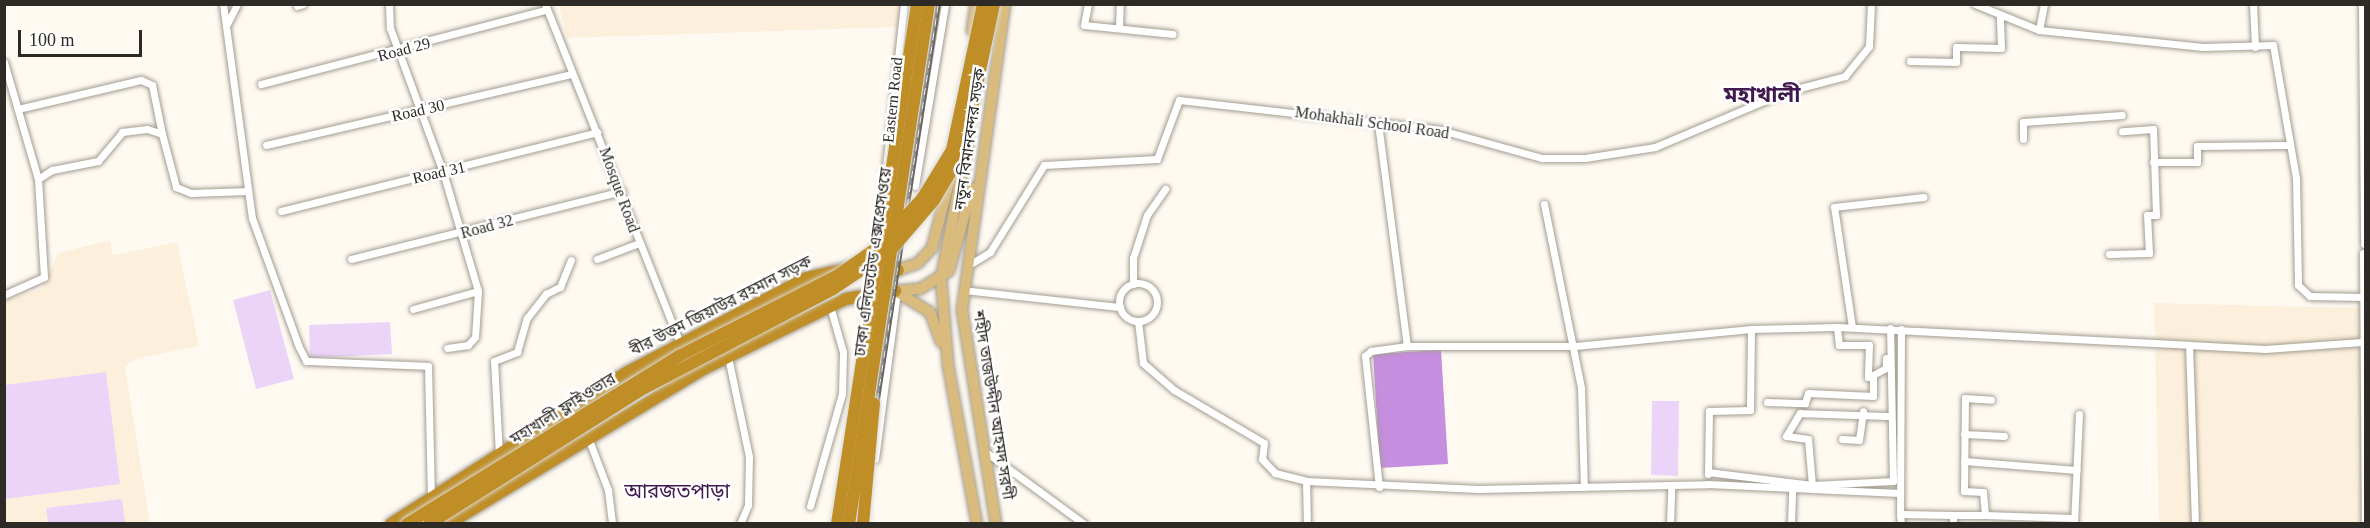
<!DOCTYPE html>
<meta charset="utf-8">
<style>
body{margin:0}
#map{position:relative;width:2370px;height:528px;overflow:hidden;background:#fefaf2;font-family:"Times New Roman","Noto Sans Bengali",serif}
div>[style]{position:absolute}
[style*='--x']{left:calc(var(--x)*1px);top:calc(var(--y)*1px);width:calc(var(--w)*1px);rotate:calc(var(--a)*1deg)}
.built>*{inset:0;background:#fcf0dc}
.green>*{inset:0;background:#ecd4f8}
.water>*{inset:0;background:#c68ede}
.roads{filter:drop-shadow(0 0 2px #a39c90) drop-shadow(0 0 2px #a39c90)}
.street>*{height:7px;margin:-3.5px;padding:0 3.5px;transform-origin:3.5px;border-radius:3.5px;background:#fff}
.street>.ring{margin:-3.5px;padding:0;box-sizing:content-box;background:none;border:7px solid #fff;border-radius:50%}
.primary>*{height:10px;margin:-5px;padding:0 5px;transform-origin:5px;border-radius:5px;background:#d9bb7d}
.highway>*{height:12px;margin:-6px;padding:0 6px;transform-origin:6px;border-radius:6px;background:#bf8e27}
.tram>*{height:1.5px;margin:-0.75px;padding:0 0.75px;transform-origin:0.75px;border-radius:0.75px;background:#615e58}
.rail>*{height:4.5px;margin-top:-2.25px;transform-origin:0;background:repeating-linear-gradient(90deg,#fff 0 7px,#615e58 0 14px);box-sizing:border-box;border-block:2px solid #615e58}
.bridges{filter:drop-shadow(0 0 2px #d9d9d8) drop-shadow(0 0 2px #d9d9d8)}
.highway-bridge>*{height:12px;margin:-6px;padding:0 6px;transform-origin:6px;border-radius:6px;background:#bf8e27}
span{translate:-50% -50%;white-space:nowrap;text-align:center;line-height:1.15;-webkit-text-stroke:5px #fff;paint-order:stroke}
.street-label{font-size:16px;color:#2e2b26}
.quarter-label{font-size:20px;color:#40194f}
.district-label{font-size:22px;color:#40194f;font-weight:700}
.frame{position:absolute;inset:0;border:6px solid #2e2b26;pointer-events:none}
.scale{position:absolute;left:18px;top:30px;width:124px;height:27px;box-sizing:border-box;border:3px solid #2e2b26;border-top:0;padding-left:8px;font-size:18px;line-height:21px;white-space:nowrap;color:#2e2b26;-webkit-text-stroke:4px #fff;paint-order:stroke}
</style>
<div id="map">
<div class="built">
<div style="clip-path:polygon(559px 5px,901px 5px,898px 27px,567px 38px)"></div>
<div style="clip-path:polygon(110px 240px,113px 255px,177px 242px,199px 346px,135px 359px,125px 367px,150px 523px,5px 523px,4px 301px,42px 289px,58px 253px)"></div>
<div style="clip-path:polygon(2154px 303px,2365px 308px,2365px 523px,2159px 523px)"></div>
</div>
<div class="green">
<div style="clip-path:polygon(270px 290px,294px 379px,256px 389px,233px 300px)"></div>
<div style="clip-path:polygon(390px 322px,392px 354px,310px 358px,309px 325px)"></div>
<div style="clip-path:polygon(106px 372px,120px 484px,5px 499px,5px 385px)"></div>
<div style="clip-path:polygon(1652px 401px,1679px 401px,1678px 476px,1651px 475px)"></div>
<div style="clip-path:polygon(122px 499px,125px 522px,48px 523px,46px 508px)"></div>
</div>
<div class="water">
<div style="clip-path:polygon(1441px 350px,1448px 464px,1380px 468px,1373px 354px)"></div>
</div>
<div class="roads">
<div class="street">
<div style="--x:223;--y:4;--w:216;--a:82.3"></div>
<div style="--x:252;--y:218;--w:137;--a:70"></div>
<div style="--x:299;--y:347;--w:16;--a:63"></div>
<div style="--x:306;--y:361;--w:122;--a:2.3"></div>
<div style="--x:428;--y:366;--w:132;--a:88.7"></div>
<div style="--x:389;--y:4;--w:24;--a:88"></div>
<div style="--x:390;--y:28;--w:153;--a:69.8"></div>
<div style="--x:443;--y:172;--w:124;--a:73.6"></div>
<div style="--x:478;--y:291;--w:46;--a:93.7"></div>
<div style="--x:475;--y:337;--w:11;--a:131"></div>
<div style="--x:468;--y:345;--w:21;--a:172"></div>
<div style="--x:545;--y:4;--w:368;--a:68.3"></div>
<div style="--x:1088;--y:4;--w:21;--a:101"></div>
<div style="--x:1084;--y:25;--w:89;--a:5.8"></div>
<div style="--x:1975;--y:4;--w:69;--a:22.1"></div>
<div style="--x:2039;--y:30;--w:165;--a:5.9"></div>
<div style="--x:2203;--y:47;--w:70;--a:-1.6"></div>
<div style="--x:2273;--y:45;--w:135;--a:80.2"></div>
<div style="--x:2296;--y:178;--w:107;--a:88.9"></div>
<div style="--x:2298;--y:285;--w:16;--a:43"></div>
<div style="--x:2310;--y:296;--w:52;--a:1.1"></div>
<div style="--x:2253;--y:4;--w:43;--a:87.3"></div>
<div style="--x:2362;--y:4;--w:240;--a:89.5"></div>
<div style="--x:297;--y:6;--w:6;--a:-18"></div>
<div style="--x:226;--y:26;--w:25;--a:-63"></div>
<div style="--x:1119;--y:27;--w:23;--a:-88"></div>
<div style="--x:2039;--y:30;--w:26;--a:-79"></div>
<div style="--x:1910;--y:61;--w:46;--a:1.2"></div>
<div style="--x:1956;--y:62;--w:15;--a:-90"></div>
<div style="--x:1956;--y:47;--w:45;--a:1.3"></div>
<div style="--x:2001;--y:48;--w:33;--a:-92"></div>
<div style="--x:4;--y:62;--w:122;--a:73.8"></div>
<div style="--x:261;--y:84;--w:293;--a:-14.6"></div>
<div style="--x:18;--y:109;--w:126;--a:-13.3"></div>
<div style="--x:141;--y:80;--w:12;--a:24"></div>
<div style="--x:152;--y:85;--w:50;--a:78.5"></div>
<div style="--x:1378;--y:123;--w:225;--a:82.6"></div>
<div style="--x:2023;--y:139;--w:17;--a:-90"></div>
<div style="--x:2023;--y:122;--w:99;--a:-4"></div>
<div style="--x:266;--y:145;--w:312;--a:-13.1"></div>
<div style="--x:2153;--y:162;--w:44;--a:0"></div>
<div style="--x:2197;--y:162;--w:16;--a:-90"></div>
<div style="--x:2197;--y:146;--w:93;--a:-0.6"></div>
<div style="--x:885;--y:176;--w:173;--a:-83.7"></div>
<div style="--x:915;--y:186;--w:184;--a:-80.6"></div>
<div style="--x:1544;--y:204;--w:188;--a:78.6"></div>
<div style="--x:1581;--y:388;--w:99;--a:88.3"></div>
<div style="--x:281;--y:211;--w:326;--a:-14"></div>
<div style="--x:2363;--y:253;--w:271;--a:89.6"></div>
<div style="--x:2109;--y:254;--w:40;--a:-1.4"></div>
<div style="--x:2149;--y:253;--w:38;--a:-93"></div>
<div style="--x:2147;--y:215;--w:9;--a:0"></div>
<div style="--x:2156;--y:215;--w:86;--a:-92"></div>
<div style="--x:2153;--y:129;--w:31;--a:176"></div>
<div style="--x:351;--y:259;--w:279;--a:-14.1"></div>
<div style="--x:597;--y:259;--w:45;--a:-20.9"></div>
<div style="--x:967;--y:266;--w:27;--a:-31"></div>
<div style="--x:990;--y:252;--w:102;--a:-58.2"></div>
<div style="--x:1044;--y:165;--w:113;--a:-3"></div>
<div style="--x:1157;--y:159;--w:63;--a:-69.6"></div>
<div style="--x:1179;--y:100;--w:264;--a:6.5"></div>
<div style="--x:1441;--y:130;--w:105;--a:15.5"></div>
<div style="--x:1542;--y:158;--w:43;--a:0"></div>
<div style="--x:1585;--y:158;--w:71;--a:-8.9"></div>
<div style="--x:1655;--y:147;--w:141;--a:-22.9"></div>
<div style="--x:1785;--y:92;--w:62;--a:-14.9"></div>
<div style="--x:1845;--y:76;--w:38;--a:-51"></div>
<div style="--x:1869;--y:46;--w:42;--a:-87.3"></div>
<div class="ring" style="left:1119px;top:283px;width:31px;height:31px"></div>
<div style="--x:1133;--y:284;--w:26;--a:-90"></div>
<div style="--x:1133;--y:258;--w:45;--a:-72"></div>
<div style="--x:1147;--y:215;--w:32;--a:-55"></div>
<div style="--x:963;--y:290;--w:158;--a:6.2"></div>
<div style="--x:4;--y:295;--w:44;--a:-24.2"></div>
<div style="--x:44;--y:277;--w:98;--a:-93.5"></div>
<div style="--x:38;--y:179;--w:17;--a:-33"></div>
<div style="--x:52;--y:170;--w:47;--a:-11.1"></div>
<div style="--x:98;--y:161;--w:38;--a:-50"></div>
<div style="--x:122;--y:132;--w:25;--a:-7"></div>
<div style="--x:147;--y:129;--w:16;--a:18"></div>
<div style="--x:162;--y:134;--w:55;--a:75.2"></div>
<div style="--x:176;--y:187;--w:16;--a:22"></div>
<div style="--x:191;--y:193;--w:57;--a:-2"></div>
<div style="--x:413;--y:309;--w:67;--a:-15.5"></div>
<div style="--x:1138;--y:321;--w:42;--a:83.2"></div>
<div style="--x:1143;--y:363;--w:41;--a:41.1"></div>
<div style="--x:1174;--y:390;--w:104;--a:30.5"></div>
<div style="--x:1264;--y:443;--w:16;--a:97"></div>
<div style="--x:1262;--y:459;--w:19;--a:47"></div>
<div style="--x:1275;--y:473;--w:32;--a:14"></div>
<div style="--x:1306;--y:481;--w:172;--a:2.7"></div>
<div style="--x:1478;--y:489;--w:230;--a:-1.2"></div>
<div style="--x:1708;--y:484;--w:192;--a:2.7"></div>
<div style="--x:1837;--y:327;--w:18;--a:84"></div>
<div style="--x:1839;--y:345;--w:30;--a:0"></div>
<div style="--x:1869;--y:345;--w:32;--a:92"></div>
<div style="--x:1868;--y:377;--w:5;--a:0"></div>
<div style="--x:1852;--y:327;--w:121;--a:-98.5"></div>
<div style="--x:1834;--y:207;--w:90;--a:-6.4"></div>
<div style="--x:1901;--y:329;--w:185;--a:90.3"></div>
<div style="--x:1900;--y:514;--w:53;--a:1.1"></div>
<div style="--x:1953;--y:515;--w:9;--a:90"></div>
<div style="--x:728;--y:357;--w:102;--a:78.1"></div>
<div style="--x:749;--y:457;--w:48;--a:91.2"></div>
<div style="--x:748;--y:505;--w:21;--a:113"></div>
<div style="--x:1767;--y:402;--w:38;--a:2"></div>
<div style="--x:1805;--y:403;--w:10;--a:-73"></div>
<div style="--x:1808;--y:393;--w:65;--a:2.6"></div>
<div style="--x:1873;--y:396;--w:21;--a:-90"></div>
<div style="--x:1873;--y:375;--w:15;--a:-28"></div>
<div style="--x:1886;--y:368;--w:10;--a:-90"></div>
<div style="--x:1964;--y:434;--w:40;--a:2.9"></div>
<div style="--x:1842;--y:439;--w:17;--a:3"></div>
<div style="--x:1859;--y:440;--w:29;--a:-82"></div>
<div style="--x:589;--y:440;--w:53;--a:69.2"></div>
<div style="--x:608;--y:490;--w:34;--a:83"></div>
<div style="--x:983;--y:450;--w:125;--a:36.2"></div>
<div style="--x:499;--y:455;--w:94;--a:-93"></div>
<div style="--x:494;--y:361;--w:25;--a:-21"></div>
<div style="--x:517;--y:352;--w:35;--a:-74"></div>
<div style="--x:527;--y:318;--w:31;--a:-52"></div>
<div style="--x:546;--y:294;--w:16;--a:-27"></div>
<div style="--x:560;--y:287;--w:29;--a:-68"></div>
<div style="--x:875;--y:459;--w:168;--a:-82.5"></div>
<div style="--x:1964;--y:461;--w:113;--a:4.6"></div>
<div style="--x:1708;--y:472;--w:105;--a:7.1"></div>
<div style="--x:1812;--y:485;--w:81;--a:-2.8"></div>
<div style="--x:1893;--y:481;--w:153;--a:-91.1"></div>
<div style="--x:1708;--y:474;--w:63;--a:-89.1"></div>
<div style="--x:1709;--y:411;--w:41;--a:-1.4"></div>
<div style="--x:1750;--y:410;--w:81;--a:-89.3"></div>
<div style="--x:1306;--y:481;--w:43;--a:88.7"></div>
<div style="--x:1812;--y:485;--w:46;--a:-95"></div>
<div style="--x:1808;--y:439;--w:22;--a:-172"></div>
<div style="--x:1786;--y:436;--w:27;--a:-59"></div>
<div style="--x:1800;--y:413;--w:91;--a:1.9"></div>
<div style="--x:1379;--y:487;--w:132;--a:-96.1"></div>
<div style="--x:1365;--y:356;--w:8;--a:-40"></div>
<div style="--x:1371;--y:351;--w:36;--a:-8"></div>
<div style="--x:1407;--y:346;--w:168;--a:0"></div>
<div style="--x:1575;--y:346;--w:177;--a:-5.5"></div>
<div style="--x:1751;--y:329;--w:86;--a:-1.3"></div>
<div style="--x:1837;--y:327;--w:352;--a:2.9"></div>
<div style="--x:810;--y:506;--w:116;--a:-74.1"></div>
<div style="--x:842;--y:394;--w:42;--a:-88.6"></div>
<div style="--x:843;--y:352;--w:48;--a:-105.8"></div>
<div style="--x:1900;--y:514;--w:10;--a:84"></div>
<div style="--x:1953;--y:515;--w:32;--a:0"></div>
<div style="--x:1985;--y:515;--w:23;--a:-95"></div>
<div style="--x:1983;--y:492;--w:19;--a:-177"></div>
<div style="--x:1964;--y:491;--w:93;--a:-89.4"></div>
<div style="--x:1965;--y:398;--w:26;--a:4"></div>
<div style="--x:1985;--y:515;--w:89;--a:1.9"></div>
<div style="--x:1670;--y:524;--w:38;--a:-88"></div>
<div style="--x:1791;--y:524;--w:35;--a:-88"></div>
<div style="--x:2074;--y:524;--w:110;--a:-87.4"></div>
<div style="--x:2195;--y:524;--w:179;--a:-91.9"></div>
<div style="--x:2189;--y:345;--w:76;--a:3"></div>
<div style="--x:2265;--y:349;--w:97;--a:-4.1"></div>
</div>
<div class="primary">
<div style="--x:972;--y:31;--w:27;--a:-82"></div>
<div style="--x:967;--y:145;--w:136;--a:101"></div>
<div style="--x:941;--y:279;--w:86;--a:85.3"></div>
<div style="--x:948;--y:365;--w:162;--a:79.7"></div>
<div style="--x:898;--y:270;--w:21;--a:-19"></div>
<div style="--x:918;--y:263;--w:21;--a:-47"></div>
<div style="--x:932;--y:248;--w:75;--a:-75.4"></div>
<div style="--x:895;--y:291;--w:25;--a:-5"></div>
<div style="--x:920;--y:289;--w:34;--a:-32"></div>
<div style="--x:949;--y:271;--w:86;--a:-74.5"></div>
<div style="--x:899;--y:293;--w:36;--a:32"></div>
<div style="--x:930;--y:312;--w:32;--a:70"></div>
<div style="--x:996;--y:524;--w:217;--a:-99"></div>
<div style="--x:962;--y:310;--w:309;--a:-82"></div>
</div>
<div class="highway">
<div style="--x:878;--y:268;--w:20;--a:6"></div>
<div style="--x:391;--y:524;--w:279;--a:-32.7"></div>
<div style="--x:626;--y:373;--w:204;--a:-27.7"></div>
<div style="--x:807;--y:278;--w:48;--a:-13.2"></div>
<div style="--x:448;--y:524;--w:301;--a:-31.3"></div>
<div style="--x:705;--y:368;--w:156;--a:-26.2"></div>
<div style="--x:845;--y:299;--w:51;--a:-9.1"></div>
</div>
</div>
<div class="tram">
<div style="--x:849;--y:524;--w:526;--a:-81.25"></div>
</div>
<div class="rail">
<div style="--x:858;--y:524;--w:526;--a:-81.25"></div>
</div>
<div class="bridges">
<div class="highway-bridge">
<div style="--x:407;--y:524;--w:320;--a:-31.7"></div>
<div style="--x:679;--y:356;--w:177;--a:-26.9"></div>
<div style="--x:837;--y:276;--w:47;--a:-35.4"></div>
<div style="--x:875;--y:249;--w:69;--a:-46.8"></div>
<div style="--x:922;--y:199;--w:57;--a:-58.5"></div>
<div style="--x:952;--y:150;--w:149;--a:-78"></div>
<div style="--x:429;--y:524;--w:249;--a:-32.3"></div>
<div style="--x:639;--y:391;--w:219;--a:-27.7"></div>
<div style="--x:833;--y:289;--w:70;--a:-33.9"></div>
<div style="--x:891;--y:250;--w:66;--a:-49.3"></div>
<div style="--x:934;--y:200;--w:57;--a:-59.4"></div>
<div style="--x:963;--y:151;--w:150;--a:-78.1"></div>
<div style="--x:837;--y:524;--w:526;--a:-81.25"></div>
<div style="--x:849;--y:524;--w:526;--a:-81.25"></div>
<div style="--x:863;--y:524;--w:121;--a:-84.8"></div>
</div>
</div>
<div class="street-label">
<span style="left:404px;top:50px;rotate:-15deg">Road 29</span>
<span style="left:893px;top:100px;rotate:-84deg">Eastern Road</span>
<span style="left:418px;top:111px;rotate:-13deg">Road 30</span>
<span style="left:1372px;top:123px;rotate:8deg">Mohakhali School Road</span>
<span style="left:970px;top:139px;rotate:-82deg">নতুন বিমানবন্দর সড়ক</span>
<span style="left:439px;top:173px;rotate:-13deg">Road 31</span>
<span style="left:619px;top:190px;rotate:70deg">Mosque Road</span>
<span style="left:487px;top:227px;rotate:-15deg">Road 32</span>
<span style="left:873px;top:262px;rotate:-82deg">ঢাকা এলিভেটেড এক্সপ্রেসওয়ে</span>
<span style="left:721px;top:306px;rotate:-27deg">বীর উত্তম জিয়াউর রহমান সড়ক</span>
<span style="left:993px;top:405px;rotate:81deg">শহীদ তাজউদ্দীন আহমদ সরণী</span>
<span style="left:563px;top:409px;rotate:-32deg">মহাখালী ফ্লাইওভার</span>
</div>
<div class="quarter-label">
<span style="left:677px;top:491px">আরজতপাড়া</span>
</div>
<div class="district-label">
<span style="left:1762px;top:95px">মহাখালী</span>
</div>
<div class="frame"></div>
<div class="scale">100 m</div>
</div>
